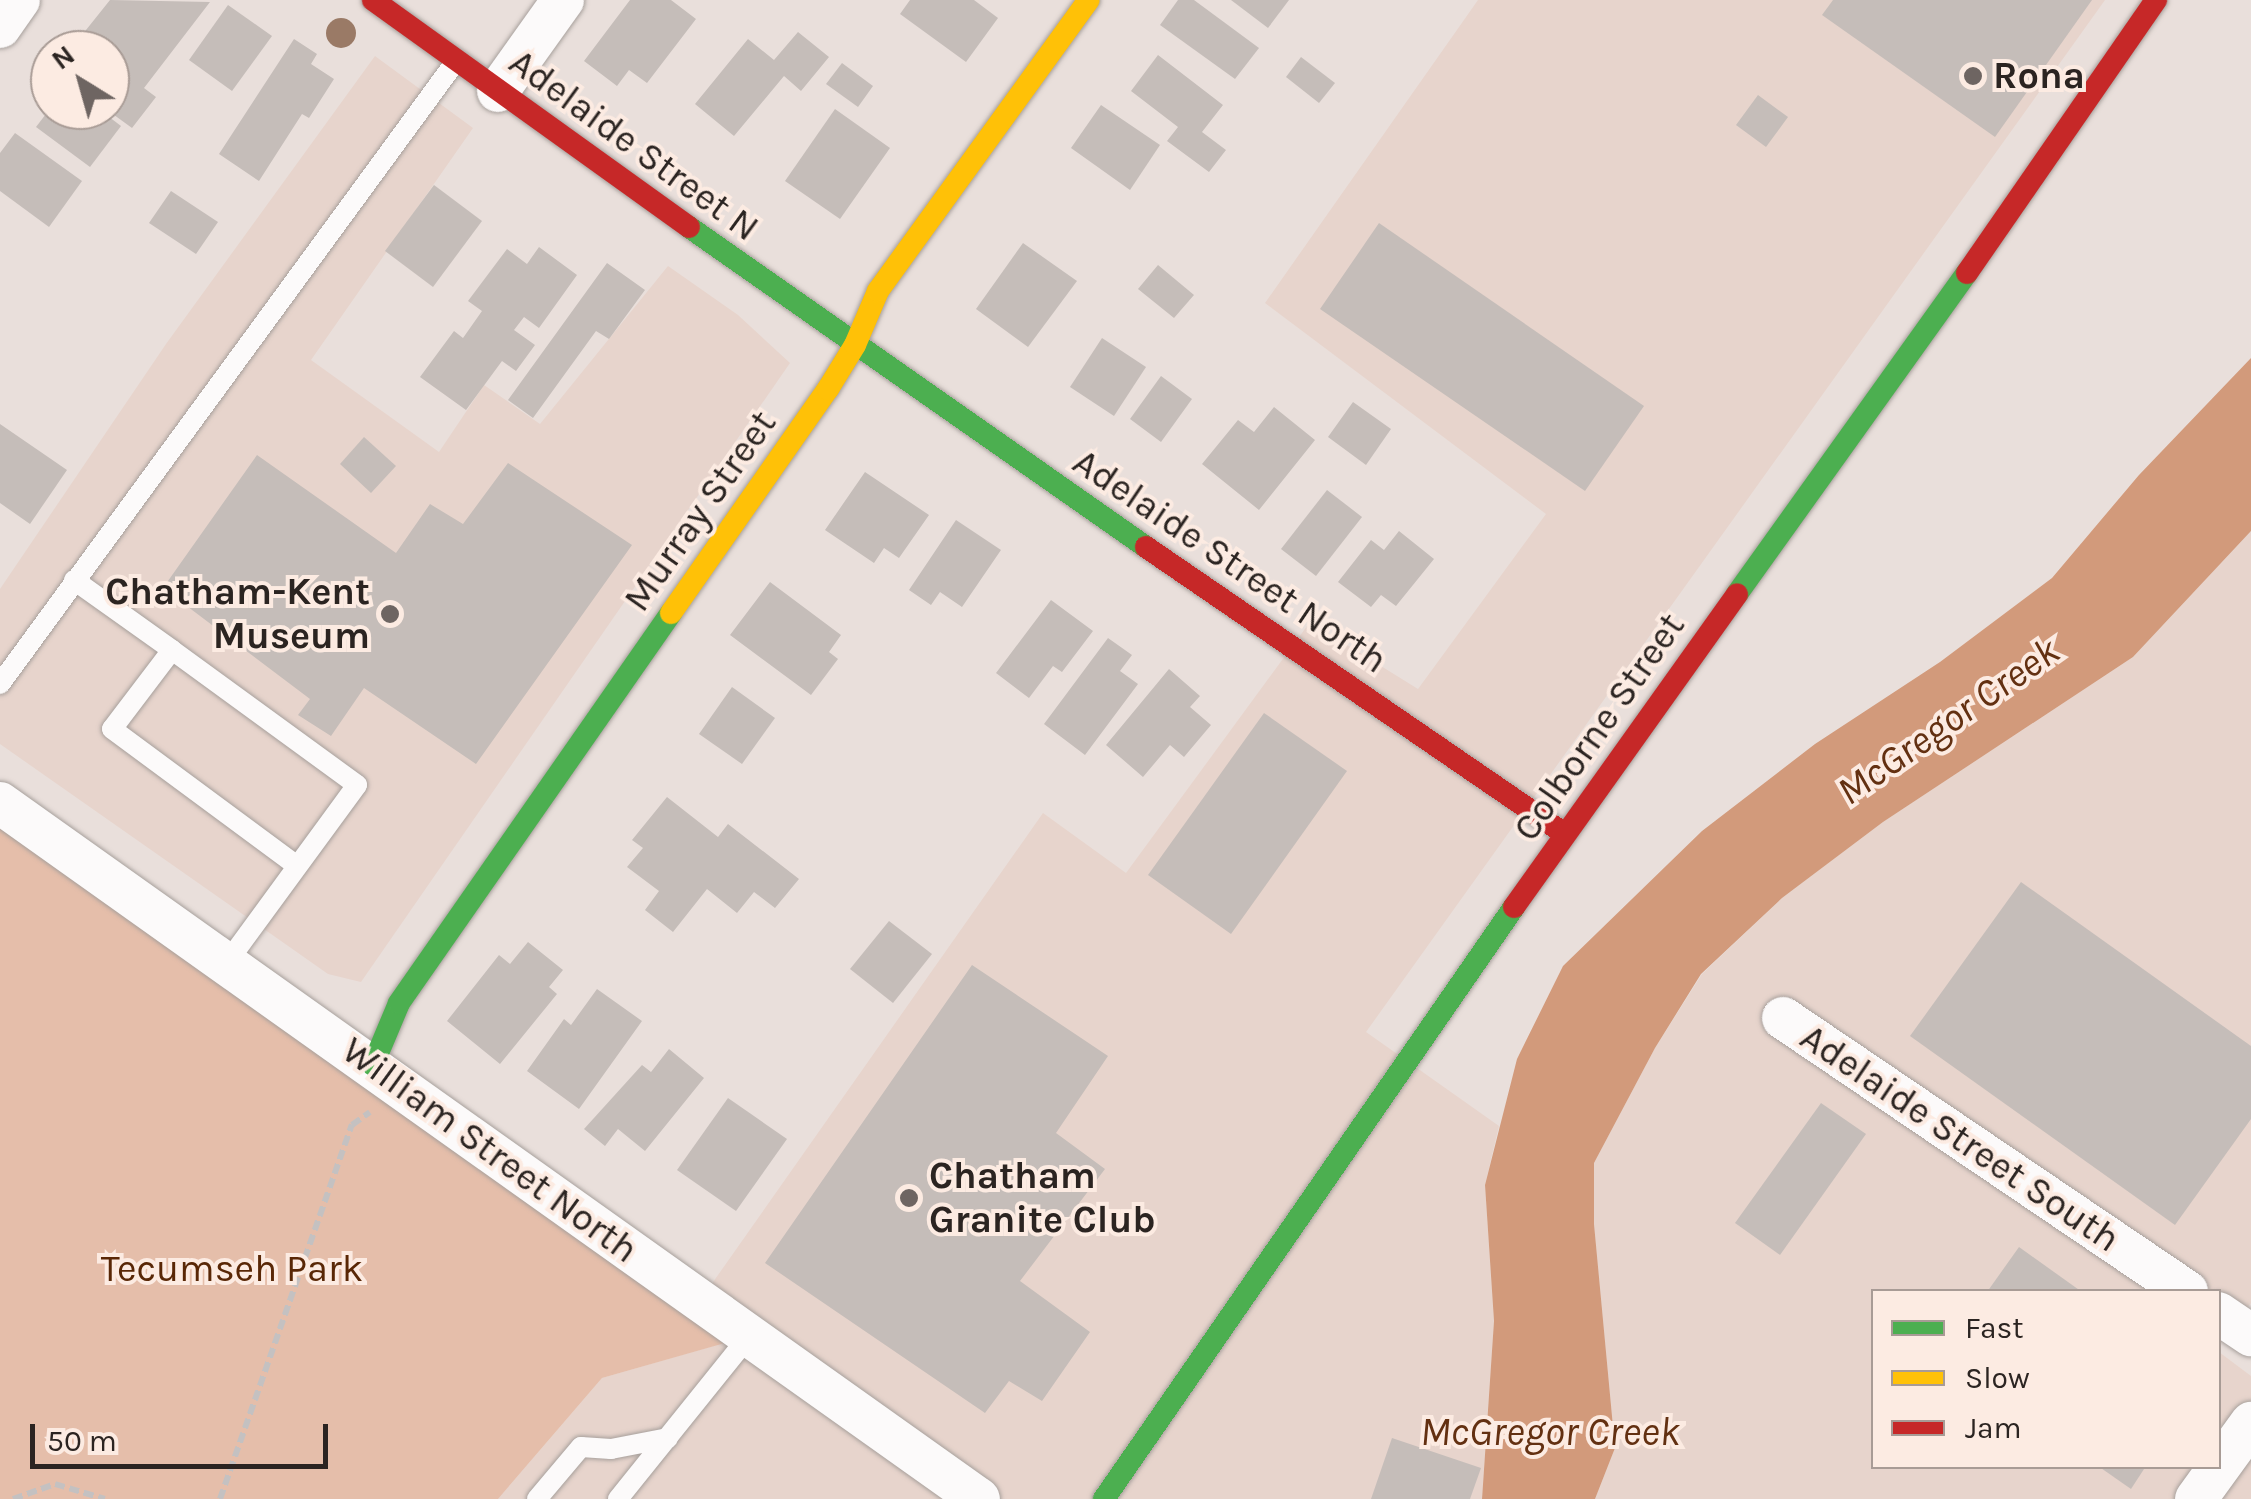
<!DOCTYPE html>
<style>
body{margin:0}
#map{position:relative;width:2251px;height:1499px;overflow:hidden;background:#e9dfdb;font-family:Karla,sans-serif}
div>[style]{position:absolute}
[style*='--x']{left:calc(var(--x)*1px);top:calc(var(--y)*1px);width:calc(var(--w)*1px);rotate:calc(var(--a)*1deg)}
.built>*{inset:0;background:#e7d4cc}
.green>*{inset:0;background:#e5beaa}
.water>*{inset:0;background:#d29a7b}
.building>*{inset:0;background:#c5bdb9}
.path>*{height:6px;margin-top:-3px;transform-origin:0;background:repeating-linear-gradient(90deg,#c4c1c1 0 10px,transparent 0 15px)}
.roads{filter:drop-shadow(0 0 2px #a7a09c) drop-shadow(0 0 2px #a7a09c)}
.lane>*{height:20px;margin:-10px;padding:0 10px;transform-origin:10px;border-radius:10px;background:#fcfafa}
.street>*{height:42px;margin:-21px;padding:0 21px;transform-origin:21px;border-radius:21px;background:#fcfafa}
.fast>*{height:22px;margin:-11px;padding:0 11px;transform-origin:11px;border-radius:11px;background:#4caf50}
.slow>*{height:22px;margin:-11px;padding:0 11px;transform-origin:11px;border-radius:11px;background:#ffc107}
.jam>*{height:22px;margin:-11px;padding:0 11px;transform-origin:11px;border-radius:11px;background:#c62828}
.trees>*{width:30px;height:30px;margin:-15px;border-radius:50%;background:#9a7a66}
.dots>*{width:28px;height:28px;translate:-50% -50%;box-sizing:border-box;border:5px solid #fcebe2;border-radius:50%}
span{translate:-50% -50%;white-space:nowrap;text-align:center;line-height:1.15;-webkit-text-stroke:8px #fcebe2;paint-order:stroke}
.poi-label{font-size:38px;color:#2b2421;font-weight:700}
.left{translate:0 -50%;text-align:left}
.right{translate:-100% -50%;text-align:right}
.street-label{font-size:38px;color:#2b2421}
.park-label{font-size:38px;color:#592706}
.water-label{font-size:40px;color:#633011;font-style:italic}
.legend{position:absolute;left:1871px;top:1289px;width:350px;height:180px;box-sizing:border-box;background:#fcebe2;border:2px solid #a89b95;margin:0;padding:12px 18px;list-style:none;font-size:30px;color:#2b2421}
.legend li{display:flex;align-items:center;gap:20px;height:50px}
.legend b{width:50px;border:2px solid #a89b95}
.north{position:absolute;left:30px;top:30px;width:100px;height:100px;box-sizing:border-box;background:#fcebe2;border:2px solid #a89b95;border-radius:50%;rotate:323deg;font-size:28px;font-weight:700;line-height:40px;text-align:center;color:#2b2421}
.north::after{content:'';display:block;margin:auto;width:35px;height:45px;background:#6e6562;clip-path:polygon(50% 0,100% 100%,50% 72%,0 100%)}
.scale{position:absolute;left:30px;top:1424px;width:298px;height:45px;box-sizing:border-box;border:5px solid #2b2421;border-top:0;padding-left:12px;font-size:30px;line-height:35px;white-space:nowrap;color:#2b2421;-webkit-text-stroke:8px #fcebe2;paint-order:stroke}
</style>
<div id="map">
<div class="built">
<div style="clip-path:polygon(1478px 0,2105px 0,1366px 1032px,1499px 1126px,1485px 1185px,1494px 1321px,1482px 1499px,498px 1499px,602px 1378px,724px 1343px,711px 1285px,1043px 813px,1126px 873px,1310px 622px,1418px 689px,1546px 514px,1265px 303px)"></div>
<div style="clip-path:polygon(375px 56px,473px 128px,311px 360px,439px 452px,484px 385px,540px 424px,668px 266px,738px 315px,790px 363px,361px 982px,328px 974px,0 744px,0 589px,166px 344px)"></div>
<div style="clip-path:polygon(2251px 531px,2251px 1303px,2219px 1345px,2218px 1292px,1874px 1292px,1874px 1466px,2218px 1466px,2219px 1352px,2251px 1376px,2251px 1499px,1595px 1499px,1615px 1448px,1594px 1224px,1594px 1163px,1655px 1048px,1702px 974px,1782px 898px,1883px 822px,2133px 657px)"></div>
</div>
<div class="green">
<div style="clip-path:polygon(0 824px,725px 1343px,602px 1378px,498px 1499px,0 1499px)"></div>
</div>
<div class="water">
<div style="clip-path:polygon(2251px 358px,2251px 531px,2133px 657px,1883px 822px,1782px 898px,1701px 974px,1655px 1048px,1594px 1163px,1594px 1224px,1615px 1448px,1595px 1499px,1482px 1499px,1494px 1321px,1485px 1185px,1517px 1059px,1563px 966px,1702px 831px,1815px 744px,1940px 662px,2052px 578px,2139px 475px)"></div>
</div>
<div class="building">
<div style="clip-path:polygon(110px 0,210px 2px,144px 88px,156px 97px,132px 128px,110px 112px,114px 83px,110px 50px,70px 50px)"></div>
<div style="clip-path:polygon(630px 0,671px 0,696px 19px,647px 83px,629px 70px,617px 86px,584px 61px)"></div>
<div style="clip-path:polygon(910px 0,974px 0,998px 18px,966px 62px,900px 14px)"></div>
<div style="clip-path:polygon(1178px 0,1194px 0,1259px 48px,1235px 79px,1160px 25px)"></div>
<div style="clip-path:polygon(1231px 0,1289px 0,1268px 28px)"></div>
<div style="clip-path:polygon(1833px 0,2092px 0,1995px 137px,1822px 15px)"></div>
<div style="clip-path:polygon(228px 5px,272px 36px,232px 91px,189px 60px)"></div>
<div style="clip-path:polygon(798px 32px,829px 57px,801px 91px,784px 76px,734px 136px,695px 104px,748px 39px,774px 60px)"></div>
<div style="clip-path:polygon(294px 39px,317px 54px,311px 64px,334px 79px,309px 118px,302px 114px,259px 181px,219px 154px)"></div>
<div style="clip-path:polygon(1158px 55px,1223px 105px,1202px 132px,1226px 150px,1209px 172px,1167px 141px,1178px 127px,1131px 91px)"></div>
<div style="clip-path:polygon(1301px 57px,1335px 83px,1319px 103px,1286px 77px)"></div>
<div style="clip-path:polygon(842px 63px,873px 86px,858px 107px,826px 84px)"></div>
<div style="clip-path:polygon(1758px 95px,1788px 117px,1766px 147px,1736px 125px)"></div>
<div style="clip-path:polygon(1101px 105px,1160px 145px,1130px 190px,1071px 148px)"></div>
<div style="clip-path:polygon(835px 109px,890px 148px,840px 219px,785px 181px)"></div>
<div style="clip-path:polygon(49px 110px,100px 110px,121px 126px,90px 167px,36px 127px)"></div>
<div style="clip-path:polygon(15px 133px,82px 181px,49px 227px,0 191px,0 153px)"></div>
<div style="clip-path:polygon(434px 185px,482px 221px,433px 287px,385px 251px)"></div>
<div style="clip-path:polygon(171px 191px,218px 222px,196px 254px,149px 223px)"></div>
<div style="clip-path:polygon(1379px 223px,1644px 406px,1585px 491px,1320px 309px)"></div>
<div style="clip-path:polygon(1023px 243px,1077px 281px,1028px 347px,976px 309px)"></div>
<div style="clip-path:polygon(539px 247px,577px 275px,539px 328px,524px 317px,514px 330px,535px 345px,516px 371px,502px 361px,466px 410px,420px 377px,454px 331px,463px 338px,482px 311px,468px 301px,507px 249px,527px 264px)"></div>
<div style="clip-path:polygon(607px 263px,645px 290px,609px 339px,596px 331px,533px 418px,508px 400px)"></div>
<div style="clip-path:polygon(1158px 265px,1194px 295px,1174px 318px,1138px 289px)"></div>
<div style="clip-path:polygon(1102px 338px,1146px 367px,1114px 416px,1070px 387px)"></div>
<div style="clip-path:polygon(1161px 376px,1192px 399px,1161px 442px,1130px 419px)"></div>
<div style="clip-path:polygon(1353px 402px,1391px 429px,1366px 465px,1328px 437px)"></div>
<div style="clip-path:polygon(1274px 407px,1315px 440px,1259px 510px,1202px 464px,1238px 420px,1254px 432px)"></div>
<div style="clip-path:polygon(0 424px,67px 470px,30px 524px,0 503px)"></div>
<div style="clip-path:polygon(364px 437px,396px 466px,371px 493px,340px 464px)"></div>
<div style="clip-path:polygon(257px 455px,396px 553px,430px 504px,463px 524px,508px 463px,632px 545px,476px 764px,364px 688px,331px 736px,298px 715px,310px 699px,163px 588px)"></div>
<div style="clip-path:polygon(865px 472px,929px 515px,899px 558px,884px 548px,874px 563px,825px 530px)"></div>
<div style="clip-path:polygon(1327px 490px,1362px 517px,1316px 576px,1281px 549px)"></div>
<div style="clip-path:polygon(956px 520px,1001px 550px,962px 607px,940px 592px,931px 605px,909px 590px)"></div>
<div style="clip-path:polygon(1399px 531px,1434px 559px,1396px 606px,1381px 595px,1371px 607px,1338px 582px,1371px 540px,1384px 550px)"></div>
<div style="clip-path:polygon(770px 582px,841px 635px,829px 652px,838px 659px,811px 695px,730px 635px)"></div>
<div style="clip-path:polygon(1051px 600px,1093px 631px,1062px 672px,1053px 666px,1029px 698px,996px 673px)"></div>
<div style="clip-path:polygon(1108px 638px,1132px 655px,1120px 671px,1138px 684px,1085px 755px,1044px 724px)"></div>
<div style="clip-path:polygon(1169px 669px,1200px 696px,1190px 707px,1211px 725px,1184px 757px,1170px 745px,1143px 777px,1106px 745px)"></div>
<div style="clip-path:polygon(732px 687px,775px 718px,742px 764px,699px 734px)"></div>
<div style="clip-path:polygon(1264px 713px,1347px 771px,1231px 934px,1148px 875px)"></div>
<div style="clip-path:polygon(667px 797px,718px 837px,728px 824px,799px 879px,775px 908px,754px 892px,737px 913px,707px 889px,673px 932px,645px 910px,659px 891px,627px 867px,643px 848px,632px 840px)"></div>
<div style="clip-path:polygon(2021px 882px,2251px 1046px,2251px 1119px,2175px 1225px,1910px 1036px)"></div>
<div style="clip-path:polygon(889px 921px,932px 954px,893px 1003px,850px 969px)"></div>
<div style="clip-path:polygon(528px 942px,563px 970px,549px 987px,557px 994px,500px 1064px,447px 1021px,499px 955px,510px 964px)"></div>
<div style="clip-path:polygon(972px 965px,1108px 1056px,1056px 1133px,1105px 1169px,1020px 1281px,1090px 1332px,1042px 1401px,1009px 1381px,985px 1413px,765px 1263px)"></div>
<div style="clip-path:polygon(597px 989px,642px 1021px,579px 1109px,527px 1071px,564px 1019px,571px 1025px)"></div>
<div style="clip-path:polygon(669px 1049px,704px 1078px,645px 1151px,618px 1129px,605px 1146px,584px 1129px,642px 1065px,651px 1072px)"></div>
<div style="clip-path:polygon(728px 1098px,787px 1139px,736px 1211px,677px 1170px)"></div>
<div style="clip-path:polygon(1821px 1103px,1866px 1134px,1780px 1255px,1735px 1223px)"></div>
<div style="clip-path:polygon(2019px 1247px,2082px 1292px,1987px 1292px)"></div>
<div style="clip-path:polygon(1392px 1438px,1481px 1468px,1470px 1499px,1371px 1499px)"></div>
<div style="clip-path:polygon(2098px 1466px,2146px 1466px,2131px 1489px)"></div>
</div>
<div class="path">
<div style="--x:13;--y:1499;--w:45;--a:-19.7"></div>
<div style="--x:55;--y:1484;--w:52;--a:16.7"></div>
<div style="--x:220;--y:1499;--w:397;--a:-70.6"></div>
<div style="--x:352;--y:1125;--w:22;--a:-36"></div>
</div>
<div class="roads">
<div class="lane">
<div style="--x:74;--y:580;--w:120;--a:35.5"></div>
<div style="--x:172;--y:650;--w:99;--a:127.2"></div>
<div style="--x:112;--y:729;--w:230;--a:36.5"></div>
<div style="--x:172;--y:650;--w:229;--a:36.1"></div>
<div style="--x:357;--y:785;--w:218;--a:126.2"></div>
<div style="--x:0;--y:684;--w:772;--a:-53.8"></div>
<div style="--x:537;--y:1499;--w:68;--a:-49.8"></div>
<div style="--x:581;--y:1447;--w:30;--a:4"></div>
<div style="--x:611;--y:1449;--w:58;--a:-10.9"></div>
<div style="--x:618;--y:1499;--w:209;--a:-51.2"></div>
</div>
<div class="street">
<div style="--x:0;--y:27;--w:33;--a:-55"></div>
<div style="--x:498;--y:91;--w:112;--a:-54.5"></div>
<div style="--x:0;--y:803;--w:1201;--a:35.41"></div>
<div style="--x:1783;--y:1018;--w:488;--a:34.1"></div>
<div style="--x:2218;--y:1313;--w:40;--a:34"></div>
<div style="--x:2196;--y:1499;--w:94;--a:-54.1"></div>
</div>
<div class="fast">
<div style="--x:689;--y:227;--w:558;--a:35"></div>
<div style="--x:1737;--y:594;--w:395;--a:-54.4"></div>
<div style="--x:373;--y:1065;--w:67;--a:-67.2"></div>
<div style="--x:399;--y:1003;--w:475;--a:-55.1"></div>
<div style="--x:1104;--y:1499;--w:720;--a:-55.29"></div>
</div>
<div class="slow">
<div style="--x:671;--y:613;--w:274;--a:-55"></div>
<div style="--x:828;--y:389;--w:52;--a:-58.5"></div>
<div style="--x:855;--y:345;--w:59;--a:-66.9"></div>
<div style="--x:878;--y:291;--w:359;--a:-54.1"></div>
</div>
<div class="jam">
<div style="--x:373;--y:0;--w:389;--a:35.7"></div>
<div style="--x:1967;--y:273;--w:332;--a:-55.3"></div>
<div style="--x:1146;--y:547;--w:508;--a:34.41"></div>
<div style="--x:1514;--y:907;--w:384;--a:-54.5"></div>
</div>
</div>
<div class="trees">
<div style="left:341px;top:33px"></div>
</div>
<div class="dots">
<div style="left:1973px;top:76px;background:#6e6562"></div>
<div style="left:390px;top:614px;background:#6e6562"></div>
<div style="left:909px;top:1198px;background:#6e6562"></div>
</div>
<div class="poi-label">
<span class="left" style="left:1993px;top:76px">Rona</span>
<span class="right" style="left:370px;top:614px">Chatham-Kent<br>Museum</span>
<span class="left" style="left:929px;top:1198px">Chatham<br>Granite Club</span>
</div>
<div class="street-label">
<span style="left:634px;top:145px;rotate:36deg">Adelaide Street N</span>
<span style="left:700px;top:511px;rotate:-55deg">Murray Street</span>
<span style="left:1230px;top:561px;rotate:34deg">Adelaide Street North</span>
<span style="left:1599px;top:727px;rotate:-55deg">Colborne Street</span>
<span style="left:1960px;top:1138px;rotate:34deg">Adelaide Street South</span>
<span style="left:490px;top:1150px;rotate:36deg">William Street North</span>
</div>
<div class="park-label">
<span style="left:232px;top:1269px">Tecumseh Park</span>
</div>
<div class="water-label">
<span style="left:1948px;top:721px;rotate:-35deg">McGregor Creek</span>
<span style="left:1550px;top:1432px">McGregor Creek</span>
</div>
<ul class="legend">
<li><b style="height:12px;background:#4caf50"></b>Fast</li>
<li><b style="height:12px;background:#ffc107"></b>Slow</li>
<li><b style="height:12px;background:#c62828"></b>Jam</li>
</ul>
<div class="north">N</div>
<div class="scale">50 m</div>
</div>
